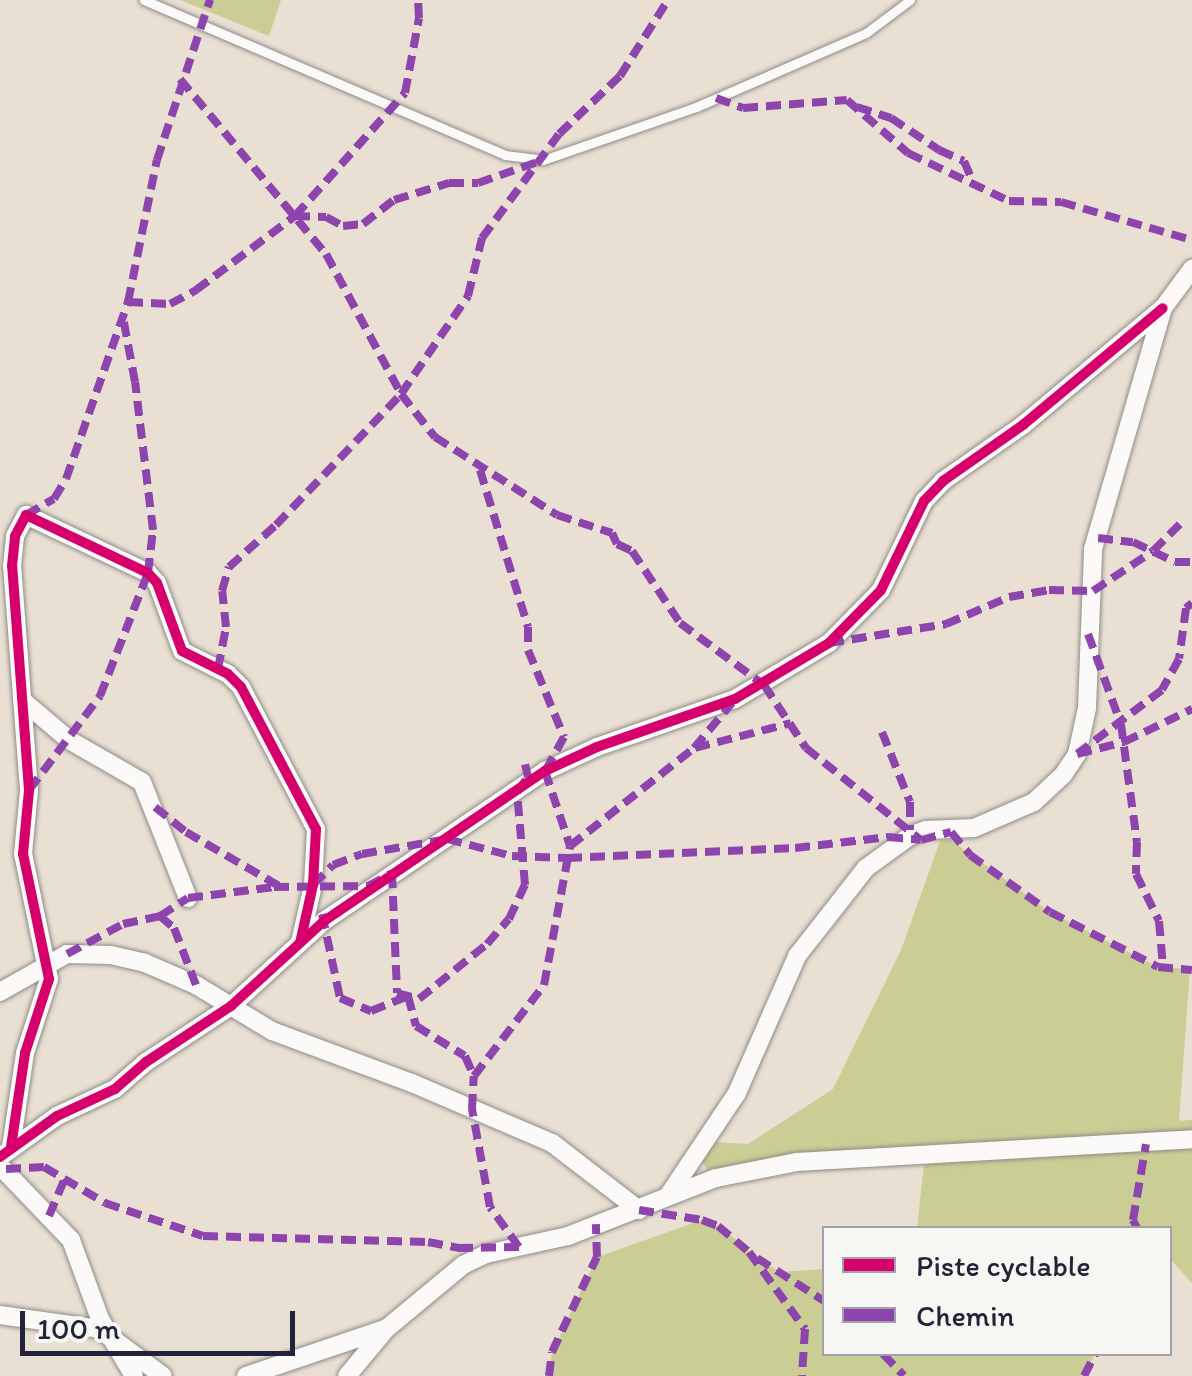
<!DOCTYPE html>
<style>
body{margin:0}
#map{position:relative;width:1192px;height:1376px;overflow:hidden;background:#e9e0d3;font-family:Itim,sans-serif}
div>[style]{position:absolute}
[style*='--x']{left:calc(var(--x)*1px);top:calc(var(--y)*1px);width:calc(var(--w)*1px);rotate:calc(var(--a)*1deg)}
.green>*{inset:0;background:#cbce94}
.roads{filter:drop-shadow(0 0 2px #8f8b88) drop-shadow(0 0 2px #8f8b88)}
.lane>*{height:9px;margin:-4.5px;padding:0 4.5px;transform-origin:4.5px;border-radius:4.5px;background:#fcfaf8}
.street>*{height:18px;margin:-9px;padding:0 9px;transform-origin:9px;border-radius:9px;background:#fcfaf8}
.quiet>*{height:8px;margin-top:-4px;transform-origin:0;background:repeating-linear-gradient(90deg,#8e44ad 0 15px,transparent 0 23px)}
.cycleway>*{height:10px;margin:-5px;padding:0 5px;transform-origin:5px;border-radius:5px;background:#d6006c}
span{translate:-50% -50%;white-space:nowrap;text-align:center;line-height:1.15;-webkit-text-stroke:10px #f6f6f2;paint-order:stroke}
.legend{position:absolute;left:822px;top:1226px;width:350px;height:130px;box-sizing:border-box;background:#f6f6f2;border:2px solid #a1a1a9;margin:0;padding:12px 18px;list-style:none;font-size:30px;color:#22223b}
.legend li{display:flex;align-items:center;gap:20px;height:50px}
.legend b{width:50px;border:2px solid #a1a1a9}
.scale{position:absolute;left:20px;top:1311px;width:275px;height:45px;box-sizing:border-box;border:5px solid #22223b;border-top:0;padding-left:12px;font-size:30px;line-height:35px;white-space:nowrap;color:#22223b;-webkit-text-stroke:8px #f6f6f2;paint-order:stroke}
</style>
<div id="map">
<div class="green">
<div style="clip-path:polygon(180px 0,281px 0,269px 36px)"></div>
<div style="clip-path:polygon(951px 840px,1050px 912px,1158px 967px,1190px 969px,1179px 1121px,1192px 1120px,1192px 1283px,1170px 1259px,1170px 1228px,917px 1228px,924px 1164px,776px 1173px,718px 1186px,699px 1157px,710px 1142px,748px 1144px,833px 1089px,901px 950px,940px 841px)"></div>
<div style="clip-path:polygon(702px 1220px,718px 1226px,779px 1272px,824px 1269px,824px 1354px,1095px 1354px,1084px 1376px,549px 1376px,552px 1352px,597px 1257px)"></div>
</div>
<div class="roads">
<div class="lane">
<div style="--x:144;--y:0;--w:393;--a:23.2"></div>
<div style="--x:505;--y:155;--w:38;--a:7"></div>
<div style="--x:543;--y:160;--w:162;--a:-19.1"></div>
<div style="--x:696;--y:107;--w:185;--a:-23.5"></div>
<div style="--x:866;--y:33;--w:55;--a:-36.9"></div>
</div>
<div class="street">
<div style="--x:22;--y:700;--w:62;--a:40.4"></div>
<div style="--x:69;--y:740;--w:84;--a:29.9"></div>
<div style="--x:142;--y:782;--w:125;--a:68.4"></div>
<div style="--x:0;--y:992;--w:77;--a:-29.6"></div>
<div style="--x:67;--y:954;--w:44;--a:1.3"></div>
<div style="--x:111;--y:955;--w:35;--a:13"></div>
<div style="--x:145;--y:963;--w:56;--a:23.3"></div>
<div style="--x:196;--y:985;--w:89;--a:31.2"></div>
<div style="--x:272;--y:1031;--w:149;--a:20.4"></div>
<div style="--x:412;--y:1083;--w:152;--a:23.2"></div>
<div style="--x:552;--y:1143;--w:110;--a:37.6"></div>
<div style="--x:11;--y:1147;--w:95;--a:-81.5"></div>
<div style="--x:25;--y:1053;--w:78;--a:-72"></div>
<div style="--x:49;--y:979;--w:128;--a:-101.7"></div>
<div style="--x:23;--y:854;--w:64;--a:-84.6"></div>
<div style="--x:29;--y:790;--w:225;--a:-94.3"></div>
<div style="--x:12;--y:566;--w:30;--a:-84"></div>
<div style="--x:15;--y:536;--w:24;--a:-62"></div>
<div style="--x:26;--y:515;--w:135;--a:25.4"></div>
<div style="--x:148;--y:573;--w:13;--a:48"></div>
<div style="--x:157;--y:583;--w:72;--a:69.8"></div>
<div style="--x:182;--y:651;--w:51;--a:26.6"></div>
<div style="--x:228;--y:674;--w:18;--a:45"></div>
<div style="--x:241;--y:687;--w:161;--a:62.2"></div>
<div style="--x:316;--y:829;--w:56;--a:93.1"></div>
<div style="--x:313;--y:885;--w:58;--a:102.8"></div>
<div style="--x:0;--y:1157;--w:70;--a:-35.7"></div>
<div style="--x:57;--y:1116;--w:64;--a:-25"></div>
<div style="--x:115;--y:1089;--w:41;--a:-41.1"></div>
<div style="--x:146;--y:1062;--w:102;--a:-33.4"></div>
<div style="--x:231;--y:1006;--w:126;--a:-42.4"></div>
<div style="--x:324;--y:921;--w:267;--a:-34.2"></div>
<div style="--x:545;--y:771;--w:57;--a:-24.8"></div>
<div style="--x:597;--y:747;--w:146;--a:-19.2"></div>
<div style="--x:735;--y:699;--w:109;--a:-30.8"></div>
<div style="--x:829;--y:643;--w:74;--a:-45.5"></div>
<div style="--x:881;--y:590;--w:99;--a:-64.2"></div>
<div style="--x:924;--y:501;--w:28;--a:-46"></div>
<div style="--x:943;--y:481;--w:98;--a:-35"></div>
<div style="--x:1023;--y:425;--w:182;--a:-39.9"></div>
<div style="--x:0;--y:1166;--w:103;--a:46.2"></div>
<div style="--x:71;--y:1240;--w:84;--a:69.8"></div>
<div style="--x:100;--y:1319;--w:66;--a:59.2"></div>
<div style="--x:668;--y:1196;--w:124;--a:-56.2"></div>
<div style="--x:737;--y:1093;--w:150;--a:-66.3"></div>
<div style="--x:797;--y:956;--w:112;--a:-51.9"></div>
<div style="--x:866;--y:868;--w:54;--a:-36"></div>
<div style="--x:910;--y:836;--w:17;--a:-21"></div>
<div style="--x:926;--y:830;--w:48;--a:-2.4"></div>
<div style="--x:974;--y:828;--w:65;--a:-23.4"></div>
<div style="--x:1034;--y:802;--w:40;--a:-43"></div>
<div style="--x:1063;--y:775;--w:25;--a:-56"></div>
<div style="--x:1077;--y:754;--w:47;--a:-77.7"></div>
<div style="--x:1087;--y:708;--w:159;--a:-87.8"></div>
<div style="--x:1093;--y:549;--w:251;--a:-73.8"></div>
<div style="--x:1163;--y:308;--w:49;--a:-53.4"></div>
<div style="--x:0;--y:1315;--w:100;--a:8"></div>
<div style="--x:99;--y:1329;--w:79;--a:36.3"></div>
<div style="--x:246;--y:1376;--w:147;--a:-18.7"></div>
<div style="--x:347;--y:1376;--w:61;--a:-50.3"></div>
<div style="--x:386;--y:1329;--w:100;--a:-39.7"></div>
<div style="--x:463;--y:1265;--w:25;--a:-26"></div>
<div style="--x:486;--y:1254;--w:84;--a:-12.4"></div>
<div style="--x:568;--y:1236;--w:159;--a:-21.4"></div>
<div style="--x:716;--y:1178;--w:83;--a:-11.2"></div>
<div style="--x:797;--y:1162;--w:396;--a:-3.3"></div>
</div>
</div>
<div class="quiet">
<div style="--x:180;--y:79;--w:228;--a:50.2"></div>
<div style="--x:326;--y:254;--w:159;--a:61.8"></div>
<div style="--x:401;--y:394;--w:55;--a:51.7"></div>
<div style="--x:435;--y:437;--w:145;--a:32.6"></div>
<div style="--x:557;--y:515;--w:58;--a:18.1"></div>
<div style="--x:612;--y:533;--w:12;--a:66"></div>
<div style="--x:617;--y:544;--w:17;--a:25"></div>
<div style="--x:632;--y:551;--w:87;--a:56.3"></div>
<div style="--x:680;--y:623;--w:104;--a:36.4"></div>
<div style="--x:764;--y:685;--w:76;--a:56.3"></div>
<div style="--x:806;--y:748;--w:147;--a:38.7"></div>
<div style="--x:716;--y:98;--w:29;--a:20"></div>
<div style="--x:743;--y:108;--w:104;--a:-4.4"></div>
<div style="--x:847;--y:100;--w:81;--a:41"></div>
<div style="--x:908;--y:153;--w:112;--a:25.4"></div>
<div style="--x:1009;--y:201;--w:52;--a:1.1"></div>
<div style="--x:1061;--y:202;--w:136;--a:16.2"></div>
<div style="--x:857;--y:107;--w:36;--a:18"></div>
<div style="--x:891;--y:118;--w:58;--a:33.7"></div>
<div style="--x:939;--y:150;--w:27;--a:24"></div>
<div style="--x:964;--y:161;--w:23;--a:67"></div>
<div style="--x:295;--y:216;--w:31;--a:2"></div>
<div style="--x:326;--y:217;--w:19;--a:28"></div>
<div style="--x:343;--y:226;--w:20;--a:-6"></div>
<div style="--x:363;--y:224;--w:39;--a:-38"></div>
<div style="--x:394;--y:200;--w:58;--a:-17.2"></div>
<div style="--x:449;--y:183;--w:29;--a:0"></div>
<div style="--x:478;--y:183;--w:69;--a:-19.5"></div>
<div style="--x:128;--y:302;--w:42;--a:2.7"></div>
<div style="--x:170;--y:304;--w:30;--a:-28"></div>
<div style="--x:196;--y:290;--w:124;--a:-36.8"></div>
<div style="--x:295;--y:216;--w:165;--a:-48.2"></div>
<div style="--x:405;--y:93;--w:76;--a:-79.4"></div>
<div style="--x:419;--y:18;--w:18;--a:-93"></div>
<div style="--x:480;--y:470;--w:164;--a:73"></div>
<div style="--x:528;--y:627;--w:23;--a:90"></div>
<div style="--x:528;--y:650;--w:94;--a:67.5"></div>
<div style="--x:564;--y:737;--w:39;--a:119"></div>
<div style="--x:545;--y:771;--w:79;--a:71.6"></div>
<div style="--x:26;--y:515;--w:32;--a:-30"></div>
<div style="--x:54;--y:499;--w:23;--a:-59"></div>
<div style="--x:66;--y:479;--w:188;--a:-70.7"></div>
<div style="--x:128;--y:302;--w:145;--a:-78.5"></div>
<div style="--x:157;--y:160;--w:169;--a:-71.7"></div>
<div style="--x:1098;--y:538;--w:35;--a:7"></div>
<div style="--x:1133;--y:542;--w:47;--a:25.5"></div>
<div style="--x:1175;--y:562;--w:17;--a:0"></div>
<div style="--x:1192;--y:603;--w:8;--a:140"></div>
<div style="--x:1186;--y:608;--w:51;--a:97.8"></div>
<div style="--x:1179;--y:659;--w:35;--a:119"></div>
<div style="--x:1162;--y:690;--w:106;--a:143"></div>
<div style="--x:1077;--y:754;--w:49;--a:-14.3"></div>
<div style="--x:1124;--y:742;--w:76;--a:-25.9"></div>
<div style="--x:1088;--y:634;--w:96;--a:69.9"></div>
<div style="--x:1121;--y:724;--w:119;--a:82.3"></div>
<div style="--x:1137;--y:842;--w:32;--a:92"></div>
<div style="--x:1136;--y:874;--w:52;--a:63.9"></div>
<div style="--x:1159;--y:921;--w:46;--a:85"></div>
<div style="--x:829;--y:643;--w:119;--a:-9.2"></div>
<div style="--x:946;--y:624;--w:69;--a:-23.2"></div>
<div style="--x:1009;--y:597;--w:41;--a:-9.9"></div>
<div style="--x:1049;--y:590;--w:44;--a:1.3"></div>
<div style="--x:1093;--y:591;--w:72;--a:-33.7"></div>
<div style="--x:1153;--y:551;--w:44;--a:-45"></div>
<div style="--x:218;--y:669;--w:43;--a:-79.2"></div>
<div style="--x:226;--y:627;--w:36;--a:-96"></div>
<div style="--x:222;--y:591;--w:25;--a:-74"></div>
<div style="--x:229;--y:567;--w:63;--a:-41.8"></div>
<div style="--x:276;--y:525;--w:181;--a:-46.3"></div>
<div style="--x:401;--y:394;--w:119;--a:-55.6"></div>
<div style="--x:468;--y:296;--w:60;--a:-76.4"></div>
<div style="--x:482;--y:238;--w:129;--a:-53.5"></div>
<div style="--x:559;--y:134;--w:84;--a:-43.6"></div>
<div style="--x:620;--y:76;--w:90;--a:-57.7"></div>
<div style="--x:882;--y:732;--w:75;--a:68.2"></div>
<div style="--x:910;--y:802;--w:28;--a:90"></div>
<div style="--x:695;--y:748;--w:99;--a:-14.6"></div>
<div style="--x:29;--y:790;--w:118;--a:-52.9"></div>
<div style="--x:100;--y:696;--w:132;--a:-68.7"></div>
<div style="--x:148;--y:573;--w:43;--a:-83.4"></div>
<div style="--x:153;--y:530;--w:149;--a:-96.9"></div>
<div style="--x:135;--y:382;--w:66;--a:-100.5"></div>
<div style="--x:155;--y:807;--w:40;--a:39"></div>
<div style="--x:186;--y:832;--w:110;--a:30.1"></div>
<div style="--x:313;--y:885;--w:28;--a:-45"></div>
<div style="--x:333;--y:865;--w:31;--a:-21"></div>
<div style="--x:362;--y:854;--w:86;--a:-10"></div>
<div style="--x:447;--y:839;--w:67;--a:14.7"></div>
<div style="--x:512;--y:856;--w:55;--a:2.1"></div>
<div style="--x:567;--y:858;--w:228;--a:-2.5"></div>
<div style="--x:795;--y:848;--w:94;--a:-6.7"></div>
<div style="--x:888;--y:837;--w:33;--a:5"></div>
<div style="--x:921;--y:840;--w:31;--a:-15"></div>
<div style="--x:951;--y:832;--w:30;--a:50"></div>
<div style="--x:970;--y:855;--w:98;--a:35.5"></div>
<div style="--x:1050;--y:912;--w:121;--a:27"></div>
<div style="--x:1158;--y:967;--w:34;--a:5"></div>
<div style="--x:322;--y:914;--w:86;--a:77.9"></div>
<div style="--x:340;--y:998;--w:34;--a:23"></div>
<div style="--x:371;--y:1011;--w:40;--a:-22"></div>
<div style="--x:408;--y:996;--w:31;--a:75"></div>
<div style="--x:416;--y:1026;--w:57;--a:31.5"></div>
<div style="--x:465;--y:1056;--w:22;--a:66"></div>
<div style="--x:160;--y:916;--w:18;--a:41"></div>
<div style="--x:174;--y:928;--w:61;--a:68.9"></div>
<div style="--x:67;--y:954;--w:64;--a:-28.2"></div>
<div style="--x:123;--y:924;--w:38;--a:-12"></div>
<div style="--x:160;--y:916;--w:33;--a:-33"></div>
<div style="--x:188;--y:898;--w:87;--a:-7.3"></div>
<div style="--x:274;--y:887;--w:94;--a:-0.6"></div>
<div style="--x:368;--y:886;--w:27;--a:-28"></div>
<div style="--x:392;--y:873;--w:120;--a:87.6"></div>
<div style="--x:397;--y:993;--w:23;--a:15"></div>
<div style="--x:419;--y:999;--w:87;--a:-39"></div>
<div style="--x:487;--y:944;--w:33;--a:-49"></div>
<div style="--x:509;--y:919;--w:38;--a:-65"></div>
<div style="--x:525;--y:885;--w:93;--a:-94.9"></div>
<div style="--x:517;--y:792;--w:19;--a:-54"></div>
<div style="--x:528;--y:777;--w:13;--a:-103"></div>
<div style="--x:6;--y:1169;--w:38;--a:-3"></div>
<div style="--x:44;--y:1167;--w:71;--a:30.5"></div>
<div style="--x:105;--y:1203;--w:103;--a:18.6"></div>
<div style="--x:203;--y:1236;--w:225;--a:1.5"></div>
<div style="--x:428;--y:1242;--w:31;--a:11"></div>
<div style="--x:458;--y:1248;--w:61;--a:-0.9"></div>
<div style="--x:639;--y:1210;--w:64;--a:9"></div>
<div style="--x:702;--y:1220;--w:17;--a:21"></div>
<div style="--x:718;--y:1226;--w:40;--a:40"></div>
<div style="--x:749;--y:1252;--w:95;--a:54"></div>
<div style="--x:805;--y:1329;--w:47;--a:93.7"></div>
<div style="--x:49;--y:1216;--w:41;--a:-67.2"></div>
<div style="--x:1137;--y:1228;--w:9;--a:-117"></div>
<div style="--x:1133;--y:1220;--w:77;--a:-80.3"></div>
<div style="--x:519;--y:1247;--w:49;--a:-125.9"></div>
<div style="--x:490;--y:1207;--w:100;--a:-100.4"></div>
<div style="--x:472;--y:1109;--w:33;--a:-87"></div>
<div style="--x:474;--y:1076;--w:115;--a:-52.4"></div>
<div style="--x:544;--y:985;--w:141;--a:-79.4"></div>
<div style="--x:570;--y:846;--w:158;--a:-38.3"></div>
<div style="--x:694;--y:748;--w:59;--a:-49.8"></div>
<div style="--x:757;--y:1258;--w:80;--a:32.7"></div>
<div style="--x:883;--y:1354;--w:30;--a:46"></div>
<div style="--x:549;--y:1376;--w:24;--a:-83"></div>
<div style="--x:552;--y:1352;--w:105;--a:-64.7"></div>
<div style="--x:597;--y:1257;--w:33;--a:-92"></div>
<div style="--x:1084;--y:1376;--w:25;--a:-63"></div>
</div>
<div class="cycleway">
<div style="--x:11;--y:1147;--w:95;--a:-81.5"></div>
<div style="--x:25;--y:1053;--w:78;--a:-72"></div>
<div style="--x:49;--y:979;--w:128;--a:-101.7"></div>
<div style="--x:23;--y:854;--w:64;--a:-84.6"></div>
<div style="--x:29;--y:790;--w:225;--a:-94.3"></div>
<div style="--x:12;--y:566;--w:30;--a:-84"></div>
<div style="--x:15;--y:536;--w:24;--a:-62"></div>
<div style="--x:26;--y:515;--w:135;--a:25.4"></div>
<div style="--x:148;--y:573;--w:13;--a:48"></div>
<div style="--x:157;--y:583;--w:72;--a:69.8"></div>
<div style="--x:182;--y:651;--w:51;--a:26.6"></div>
<div style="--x:228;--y:674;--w:18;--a:45"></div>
<div style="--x:241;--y:687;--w:161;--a:62.2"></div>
<div style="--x:316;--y:829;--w:56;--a:93.1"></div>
<div style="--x:313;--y:885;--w:59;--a:102.6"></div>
<div style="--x:0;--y:1157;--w:70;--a:-35.7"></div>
<div style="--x:57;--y:1116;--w:64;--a:-25"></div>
<div style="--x:115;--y:1089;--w:41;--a:-41.1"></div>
<div style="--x:146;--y:1062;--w:102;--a:-33.4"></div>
<div style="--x:231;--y:1006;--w:126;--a:-42.4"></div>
<div style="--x:324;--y:921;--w:267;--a:-34.2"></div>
<div style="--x:545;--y:771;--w:57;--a:-24.8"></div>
<div style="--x:597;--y:747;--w:146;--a:-19.2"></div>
<div style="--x:735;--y:699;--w:109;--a:-30.8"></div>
<div style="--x:829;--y:643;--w:74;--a:-45.5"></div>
<div style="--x:881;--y:590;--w:99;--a:-64.2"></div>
<div style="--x:924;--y:501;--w:28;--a:-46"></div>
<div style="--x:943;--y:481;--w:98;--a:-35"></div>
<div style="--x:1023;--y:425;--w:182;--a:-39.9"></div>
</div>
<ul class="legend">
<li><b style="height:12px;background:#d6006c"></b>Piste cyclable</li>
<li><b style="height:12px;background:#8e44ad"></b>Chemin</li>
</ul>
<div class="scale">100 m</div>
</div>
